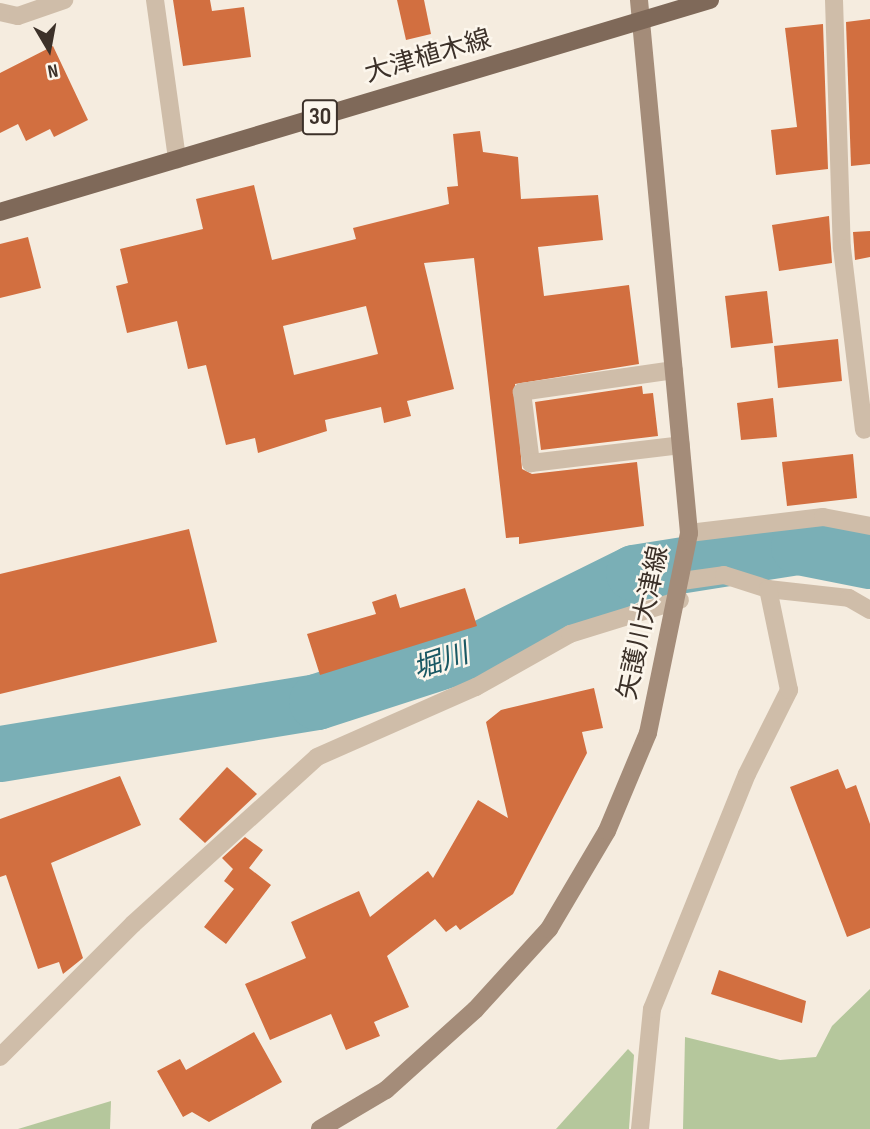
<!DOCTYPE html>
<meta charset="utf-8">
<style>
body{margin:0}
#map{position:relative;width:870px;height:1129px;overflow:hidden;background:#f5ecdf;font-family:"Sofia Sans Condensed","Noto Sans JP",sans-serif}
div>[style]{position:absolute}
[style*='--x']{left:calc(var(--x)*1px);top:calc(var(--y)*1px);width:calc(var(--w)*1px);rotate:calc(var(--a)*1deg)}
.green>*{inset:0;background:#b5c79c}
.river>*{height:56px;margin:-28px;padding:0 28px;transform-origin:28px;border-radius:28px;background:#7aafb6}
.building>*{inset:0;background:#d26f40}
.street>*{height:18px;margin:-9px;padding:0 9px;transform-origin:9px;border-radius:9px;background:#cfbda9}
.secondary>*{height:18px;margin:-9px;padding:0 9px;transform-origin:9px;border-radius:9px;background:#a48c79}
.primary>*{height:18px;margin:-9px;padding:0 9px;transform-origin:9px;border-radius:9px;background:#7f6959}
span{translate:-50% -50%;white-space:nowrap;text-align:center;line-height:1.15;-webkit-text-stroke:5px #fcf6ec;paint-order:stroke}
.shield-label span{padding:2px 5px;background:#fcf6ec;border:2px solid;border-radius:5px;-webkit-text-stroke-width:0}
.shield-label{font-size:24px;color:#3c3129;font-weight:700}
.street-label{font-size:26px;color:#3c3129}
.water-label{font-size:28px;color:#1a5863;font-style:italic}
.north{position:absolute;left:14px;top:14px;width:70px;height:70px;-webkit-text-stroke:5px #fcf6ec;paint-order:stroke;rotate:170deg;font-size:19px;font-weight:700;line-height:28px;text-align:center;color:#3c3129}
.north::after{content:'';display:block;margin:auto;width:24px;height:32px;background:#3c3129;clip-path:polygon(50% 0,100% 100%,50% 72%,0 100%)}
</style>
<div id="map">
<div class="green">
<div style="clip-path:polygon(870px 989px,870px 1129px,683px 1129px,685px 1037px,780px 1060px,816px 1057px,832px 1026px)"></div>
<div style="clip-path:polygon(628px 1049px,634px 1055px,629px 1129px,556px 1129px)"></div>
<div style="clip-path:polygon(111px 1101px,110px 1129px,18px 1129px)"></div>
</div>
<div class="river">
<div style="--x:0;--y:754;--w:321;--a:-9.3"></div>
<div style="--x:317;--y:702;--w:172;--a:-17.9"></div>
<div style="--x:481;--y:649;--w:171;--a:-26.4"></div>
<div style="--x:634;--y:573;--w:167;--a:-9"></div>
<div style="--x:799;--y:547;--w:72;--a:11.2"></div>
</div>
<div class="building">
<div style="clip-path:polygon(173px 0,210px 0,212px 11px,244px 7px,251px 57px,183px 66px)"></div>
<div style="clip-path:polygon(397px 0,424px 0,431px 34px,406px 40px)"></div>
<div style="clip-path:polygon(870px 19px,870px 164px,851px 166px,846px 22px)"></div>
<div style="clip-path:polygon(823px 24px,828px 169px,776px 175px,771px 130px,797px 127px,785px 28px)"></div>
<div style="clip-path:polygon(53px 46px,88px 120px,54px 137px,50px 129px,26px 141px,18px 124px,0 133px,0 73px)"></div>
<div style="clip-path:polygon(evenodd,480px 131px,483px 152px,518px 157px,521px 199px,598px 195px,603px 240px,538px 247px,544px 296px,629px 285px,639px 364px,515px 384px,522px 469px,532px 474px,637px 462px,644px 526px,519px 544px,519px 537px,506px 538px,474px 258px,424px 263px,454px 389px,407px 401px,411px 416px,384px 423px,381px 407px,325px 420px,327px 431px,258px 453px,255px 438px,226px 445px,206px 365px,188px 369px,177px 321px,127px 333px,116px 286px,128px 283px,120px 249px,203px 229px,196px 199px,254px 185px,272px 260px,356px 239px,353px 228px,449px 204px,447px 187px,458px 186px,453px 134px,480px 131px,366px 306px,378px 354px,294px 375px,283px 326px,366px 306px)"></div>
<div style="clip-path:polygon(829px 216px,832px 263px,779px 271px,772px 225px)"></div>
<div style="clip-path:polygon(870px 231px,870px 257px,855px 260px,853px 232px)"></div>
<div style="clip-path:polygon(28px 237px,41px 288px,0 298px,0 244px)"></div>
<div style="clip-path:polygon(767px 291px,773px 343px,731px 348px,725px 296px)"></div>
<div style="clip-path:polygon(838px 339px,842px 381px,778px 388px,774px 346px)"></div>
<div style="clip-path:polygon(642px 386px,643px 394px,653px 393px,658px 436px,541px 450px,535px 402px)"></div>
<div style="clip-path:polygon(773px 398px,777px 437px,741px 440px,737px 403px)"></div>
<div style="clip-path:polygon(853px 454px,857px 498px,787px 506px,782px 462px)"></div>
<div style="clip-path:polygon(189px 529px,217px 642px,0 694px,0 574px)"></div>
<div style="clip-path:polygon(465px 588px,477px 626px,320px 675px,307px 634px,376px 614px,372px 602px,396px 594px,400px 608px)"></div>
<div style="clip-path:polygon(594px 688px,603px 728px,582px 732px,587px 753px,513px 894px,460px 930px,456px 925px,446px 932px,435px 919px,387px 956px,409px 1007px,374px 1022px,380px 1036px,346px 1050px,331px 1014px,270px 1040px,245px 984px,306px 958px,291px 922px,359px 891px,370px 917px,428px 871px,433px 878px,478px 800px,508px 818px,486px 722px,501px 710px)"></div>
<div style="clip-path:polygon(227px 767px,257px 794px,205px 843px,179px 819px)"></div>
<div style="clip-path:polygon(838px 769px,846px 789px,856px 785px,870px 824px,870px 928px,847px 937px,790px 787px)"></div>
<div style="clip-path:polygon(120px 776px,141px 825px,51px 863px,83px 958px,63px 974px,59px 962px,38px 969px,6px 875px,0 877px,0 819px)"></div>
<div style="clip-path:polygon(245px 837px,263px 850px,249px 868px,271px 885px,226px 944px,204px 927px,234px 889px,224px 881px,233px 869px,222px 858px)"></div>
<div style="clip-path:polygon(719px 970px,806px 1001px,802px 1023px,711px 994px)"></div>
<div style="clip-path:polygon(254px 1032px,282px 1082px,209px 1122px,192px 1112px,183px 1117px,157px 1071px,180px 1059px,186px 1070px)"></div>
</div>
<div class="street">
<div style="--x:155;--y:0;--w:161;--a:82.1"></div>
<div style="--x:834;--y:0;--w:248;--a:88.2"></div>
<div style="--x:842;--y:248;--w:183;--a:83.1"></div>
<div style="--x:0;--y:12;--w:18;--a:13"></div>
<div style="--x:18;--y:16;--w:49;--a:-19.2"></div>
<div style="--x:674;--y:370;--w:154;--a:171.8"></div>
<div style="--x:522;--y:392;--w:72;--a:82.8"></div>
<div style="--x:531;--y:463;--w:151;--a:-6.8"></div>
<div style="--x:689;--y:533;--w:135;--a:-6.8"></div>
<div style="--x:823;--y:517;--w:48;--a:10.8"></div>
<div style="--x:682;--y:581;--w:42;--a:-8.1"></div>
<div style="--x:724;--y:575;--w:46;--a:17.7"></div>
<div style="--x:768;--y:589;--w:81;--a:6.3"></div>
<div style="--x:849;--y:598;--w:24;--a:30"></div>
<div style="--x:0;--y:1057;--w:188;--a:-45"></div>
<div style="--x:133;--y:924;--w:248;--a:-42.2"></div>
<div style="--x:317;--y:757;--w:174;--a:-23.8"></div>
<div style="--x:476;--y:687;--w:108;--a:-29.4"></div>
<div style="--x:570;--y:634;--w:115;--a:-17.2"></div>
<div style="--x:640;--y:1129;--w:121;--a:-84.3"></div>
<div style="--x:652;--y:1009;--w:253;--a:-68"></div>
<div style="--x:747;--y:774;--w:94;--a:-63.4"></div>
<div style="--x:789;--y:690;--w:103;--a:-101.7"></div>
</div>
<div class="secondary">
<div style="--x:320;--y:1129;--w:77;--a:-30.6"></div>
<div style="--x:386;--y:1090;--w:120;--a:-42"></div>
<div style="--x:475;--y:1010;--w:110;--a:-47.6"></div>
<div style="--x:549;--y:929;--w:114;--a:-59.4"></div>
<div style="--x:607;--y:831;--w:106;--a:-67.3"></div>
<div style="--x:648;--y:733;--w:204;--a:-78.4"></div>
<div style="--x:689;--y:533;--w:535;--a:-95.36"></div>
</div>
<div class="primary">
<div style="--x:0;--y:212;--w:741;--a:-16.63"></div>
</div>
<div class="shield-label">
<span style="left:320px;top:117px">30</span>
</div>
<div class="street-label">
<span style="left:428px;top:57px;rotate:-16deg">大津植木線</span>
<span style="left:644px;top:623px;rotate:-78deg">矢護川大津線</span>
</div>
<div class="water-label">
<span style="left:441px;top:662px;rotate:-18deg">堀川</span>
</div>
<div class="north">N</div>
</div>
